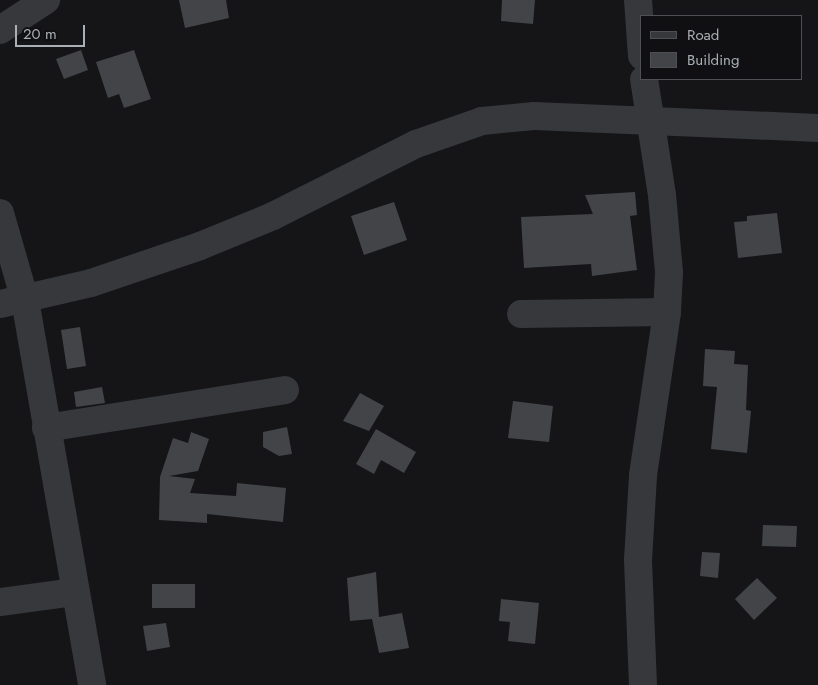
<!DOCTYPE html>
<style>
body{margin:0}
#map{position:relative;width:818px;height:685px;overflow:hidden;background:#151517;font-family:Jost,sans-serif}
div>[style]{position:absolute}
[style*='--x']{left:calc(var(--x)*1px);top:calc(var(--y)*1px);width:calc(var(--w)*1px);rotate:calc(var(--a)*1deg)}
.building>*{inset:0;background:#424447}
.minor>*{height:28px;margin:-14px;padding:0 14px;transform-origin:14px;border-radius:14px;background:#36383c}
span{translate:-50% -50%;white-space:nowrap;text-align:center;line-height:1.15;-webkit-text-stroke:4px #101012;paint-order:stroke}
.legend{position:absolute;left:640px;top:15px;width:162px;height:65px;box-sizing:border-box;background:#101012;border:1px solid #4d5054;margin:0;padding:6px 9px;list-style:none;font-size:15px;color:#a8afb6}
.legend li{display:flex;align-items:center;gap:10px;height:25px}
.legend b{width:25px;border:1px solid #4d5054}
.scale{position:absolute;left:15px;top:25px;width:70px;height:22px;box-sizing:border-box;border:2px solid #a8afb6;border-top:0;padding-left:6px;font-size:15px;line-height:18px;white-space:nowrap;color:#a8afb6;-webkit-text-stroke:4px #101012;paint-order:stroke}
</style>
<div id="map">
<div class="building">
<div style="clip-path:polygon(179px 0,226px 0,229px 18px,185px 28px)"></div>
<div style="clip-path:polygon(502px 0,535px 0,533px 24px,501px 21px)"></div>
<div style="clip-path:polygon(81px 50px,88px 70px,64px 79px,56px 59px)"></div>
<div style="clip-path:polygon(134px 50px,151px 99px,124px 108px,119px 94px,108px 98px,96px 62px)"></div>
<div style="clip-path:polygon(635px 192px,637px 215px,630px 216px,637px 270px,592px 276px,591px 264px,524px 268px,521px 217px,593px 214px,585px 195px)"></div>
<div style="clip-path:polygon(394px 202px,407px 240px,364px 255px,351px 216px)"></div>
<div style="clip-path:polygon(777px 213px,782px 253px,738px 258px,734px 222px,747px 221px,747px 216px)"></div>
<div style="clip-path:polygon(80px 327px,86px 366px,67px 369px,61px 330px)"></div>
<div style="clip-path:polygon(705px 349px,735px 351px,734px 364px,748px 365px,746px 410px,751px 411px,747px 453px,711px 449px,717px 387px,703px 386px)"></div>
<div style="clip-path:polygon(102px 387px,105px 403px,76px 407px,74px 392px)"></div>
<div style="clip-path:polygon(360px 393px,384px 406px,369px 431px,343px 421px)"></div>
<div style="clip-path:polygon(513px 401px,553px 406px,549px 442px,508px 438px)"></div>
<div style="clip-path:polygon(287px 427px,292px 454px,279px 456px,263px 447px,263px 432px)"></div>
<div style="clip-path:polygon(376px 429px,416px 452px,404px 473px,381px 460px,374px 474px,356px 464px)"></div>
<div style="clip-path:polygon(191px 432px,209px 439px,198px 471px,169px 476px,195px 479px,190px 493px,236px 496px,237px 483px,286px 488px,283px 522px,207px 514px,207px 523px,159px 520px,160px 477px,173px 438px,188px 443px)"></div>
<div style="clip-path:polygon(763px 525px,797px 526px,796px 547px,762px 546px)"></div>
<div style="clip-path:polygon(702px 552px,720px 553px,718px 578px,700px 576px)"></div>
<div style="clip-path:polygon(376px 572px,379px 617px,402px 613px,409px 648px,379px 653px,372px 619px,350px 621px,347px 578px)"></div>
<div style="clip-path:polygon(757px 578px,777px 598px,754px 620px,735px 599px)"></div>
<div style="clip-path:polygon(152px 584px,195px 584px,195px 608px,152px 608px)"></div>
<div style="clip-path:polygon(501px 599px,539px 603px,535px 644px,508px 641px,510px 622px,499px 621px)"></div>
<div style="clip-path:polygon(166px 623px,170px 647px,147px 651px,143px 626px)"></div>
</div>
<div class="minor">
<div style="--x:638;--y:0;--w:56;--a:85.9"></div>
<div style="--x:0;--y:30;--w:55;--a:-33.1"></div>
<div style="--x:0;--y:213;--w:91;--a:74"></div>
<div style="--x:25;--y:300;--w:391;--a:80.1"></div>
<div style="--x:0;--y:304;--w:93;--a:-13"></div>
<div style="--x:91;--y:283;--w:115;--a:-18.7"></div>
<div style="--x:200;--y:246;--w:79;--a:-22.3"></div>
<div style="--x:273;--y:216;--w:160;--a:-26.7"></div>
<div style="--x:416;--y:144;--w:70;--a:-19.2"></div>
<div style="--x:482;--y:121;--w:52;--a:-5.5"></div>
<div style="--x:534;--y:116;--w:284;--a:2.4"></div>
<div style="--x:521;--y:314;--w:146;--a:-0.8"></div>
<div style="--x:46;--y:428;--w:242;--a:-9"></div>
<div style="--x:0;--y:602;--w:76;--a:-7.6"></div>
<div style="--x:643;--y:685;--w:125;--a:-92.3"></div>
<div style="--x:638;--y:560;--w:85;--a:-86.6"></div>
<div style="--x:643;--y:475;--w:165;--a:-81.6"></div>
<div style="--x:667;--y:312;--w:40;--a:-87.1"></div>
<div style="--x:669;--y:272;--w:77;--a:-95.2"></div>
<div style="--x:662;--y:195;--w:117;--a:-98.8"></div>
</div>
<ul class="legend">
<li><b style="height:6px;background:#36383c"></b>Road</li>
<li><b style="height:14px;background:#424447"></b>Building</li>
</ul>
<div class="scale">20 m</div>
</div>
